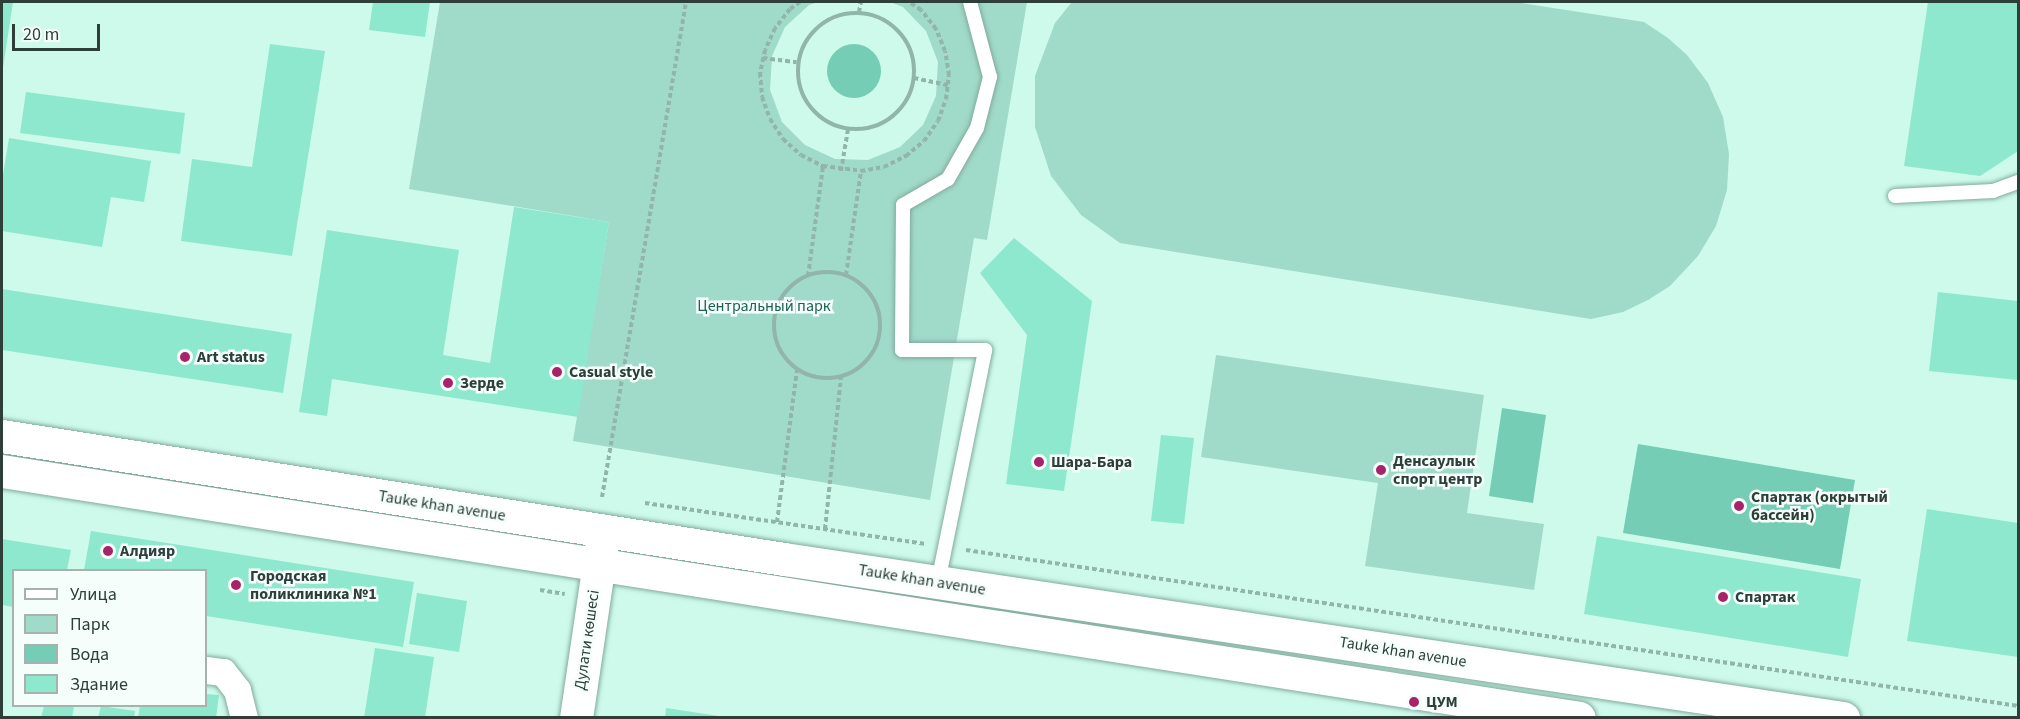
<!DOCTYPE html>
<meta charset="utf-8">
<style>
body{margin:0}
#map{position:relative;width:2020px;height:719px;overflow:hidden;background:#cdfaeb;font-family:"Source Sans 3",sans-serif}
div>[style]{position:absolute}
[style*='--x']{left:calc(var(--x)*1px);top:calc(var(--y)*1px);width:calc(var(--w)*1px);rotate:calc(var(--a)*1deg)}
.green>*{inset:0;background:#a0dac8}
.water>*{inset:0;background:#74cdb4}
.round{border-radius:50%}
.building>*{inset:0;background:#8ee8ce}
.path>*{height:4px;margin-top:-2px;transform-origin:0;background:repeating-linear-gradient(90deg,#92b5aa 0 4.5px,transparent 0 7.5px)}
.path>.ring{margin:-2px;padding:0;box-sizing:content-box;background:none;border:4px solid #92b5aa;border-radius:50%}
.roads{filter:drop-shadow(0 0 2px #81ab9e) drop-shadow(0 0 2px #81ab9e)}
.service>*{height:14px;margin:-7px;padding:0 7px;transform-origin:7px;border-radius:7px;background:#fff}
.minor>*{height:27px;margin:-13.5px;padding:0 13.5px;transform-origin:13.5px;border-radius:13.5px;background:#fff}
.secondary>*{height:33px;margin:-16.5px;padding:0 16.5px;transform-origin:16.5px;border-radius:16.5px;background:#fff}
.primary>*{height:33px;margin:-16.5px;padding:0 16.5px;transform-origin:16.5px;border-radius:16.5px;background:#fff}
.dots>*{width:16px;height:16px;translate:-50% -50%;box-sizing:border-box;border:3px solid #f5fefb;border-radius:50%}
span{translate:-50% -50%;white-space:nowrap;text-align:center;line-height:1.15;-webkit-text-stroke:5px #f5fefb;paint-order:stroke}
.park-label{font-size:16px;color:#1c6252}
.poi-label{font-size:16px;color:#2e3f3a;font-weight:700}
.left{translate:0 -50%;text-align:left}
.street-label{font-size:16px;color:#2e3f3a}
.frame{position:absolute;inset:0;border:3px solid #2e3f3a;pointer-events:none}
.legend{position:absolute;left:12px;top:569px;width:195px;height:138px;box-sizing:border-box;background:#f5fefb;border:2px solid #a5b2ae;margin:0;padding:8px 10px;list-style:none;font-size:18px;color:#2e3f3a}
.legend li{display:flex;align-items:center;gap:12px;height:30px}
.legend b{width:30px;border:2px solid #a5b2ae}
.scale{position:absolute;left:12px;top:24px;width:88px;height:27px;box-sizing:border-box;border:3px solid #2e3f3a;border-top:0;padding-left:8px;font-size:18px;line-height:21px;white-space:nowrap;color:#2e3f3a;-webkit-text-stroke:4px #f5fefb;paint-order:stroke}
</style>
<div id="map">
<div class="green">
<div style="clip-path:polygon(440px 2px,818px 2px,809px 5px,785px 27px,772px 56px,770px 90px,782px 122px,805px 145px,835px 159px,868px 160px,900px 147px,923px 125px,936px 96px,938px 62px,926px 31px,903px 7px,890px 2px,1027px 2px,987px 240px,974px 238px,930px 500px,573px 441px,609px 222px,409px 189px)"></div>
<div style="clip-path:polygon(1072px 2px,1515px 2px,1644px 22px,1668px 38px,1687px 55px,1708px 83px,1723px 117px,1729px 154px,1727px 190px,1716px 226px,1698px 256px,1670px 286px,1648px 300px,1623px 312px,1591px 319px,1120px 243px,1081px 215px,1051px 176px,1035px 127px,1035px 76px,1055px 23px)"></div>
<div style="clip-path:polygon(1216px 355px,1484px 395px,1467px 513px,1544px 524px,1534px 590px,1365px 566px,1378px 483px,1201px 457px)"></div>
</div>
<div class="water">
<div class="round" style="left:827px;top:44px;width:54px;height:54px"></div>
<div style="clip-path:polygon(1502px 408px,1546px 415px,1533px 503px,1489px 496px)"></div>
<div style="clip-path:polygon(1638px 444px,1855px 480px,1840px 569px,1623px 533px)"></div>
</div>
<div class="building">
<div style="clip-path:polygon(2px 2px,13px 2px,3px 68px,2px 68px)"></div>
<div style="clip-path:polygon(373px 2px,430px 2px,425px 37px,369px 30px)"></div>
<div style="clip-path:polygon(1928px 2px,2018px 2px,2018px 151px,1980px 176px,1904px 166px)"></div>
<div style="clip-path:polygon(270px 44px,325px 51px,292px 256px,181px 241px,192px 159px,252px 167px)"></div>
<div style="clip-path:polygon(26px 92px,185px 113px,180px 154px,20px 133px)"></div>
<div style="clip-path:polygon(9px 138px,151px 161px,144px 202px,111px 197px,102px 247px,2px 231px,2px 181px)"></div>
<div style="clip-path:polygon(514px 207px,609px 222px,578px 417px,332px 379px,327px 416px,299px 412px,327px 230px,459px 250px,443px 355px,490px 363px)"></div>
<div style="clip-path:polygon(1014px 238px,1092px 301px,1064px 491px,1006px 484px,1027px 335px,980px 273px)"></div>
<div style="clip-path:polygon(2px 289px,292px 334px,283px 393px,2px 350px)"></div>
<div style="clip-path:polygon(1938px 292px,2018px 301px,2018px 380px,1929px 371px)"></div>
<div style="clip-path:polygon(1161px 435px,1194px 438px,1184px 524px,1151px 521px)"></div>
<div style="clip-path:polygon(1927px 509px,2018px 523px,2018px 657px,1907px 641px)"></div>
<div style="clip-path:polygon(91px 531px,414px 582px,403px 647px,206px 616px,206px 570px,84px 570px)"></div>
<div style="clip-path:polygon(1597px 536px,1861px 579px,1848px 657px,1584px 614px)"></div>
<div style="clip-path:polygon(2px 539px,71px 550px,67px 570px,14px 570px,14px 607px,2px 605px)"></div>
<div style="clip-path:polygon(417px 593px,467px 601px,459px 652px,409px 644px)"></div>
<div style="clip-path:polygon(375px 648px,434px 657px,425px 718px,364px 718px)"></div>
<div style="clip-path:polygon(206px 694px,219px 695px,216px 718px,138px 718px,140px 706px,206px 706px)"></div>
<div style="clip-path:polygon(44px 706px,74px 706px,72px 718px,41px 718px)"></div>
<div style="clip-path:polygon(101px 706px,135px 711px,134px 718px,98px 718px)"></div>
<div style="clip-path:polygon(666px 708px,719px 716px,719px 718px,665px 718px)"></div>
</div>
<div class="path">
<div style="--x:800;--y:2;--w:12;--a:145"></div>
<div style="--x:790;--y:9;--w:24;--a:128"></div>
<div style="--x:775;--y:28;--w:24;--a:114"></div>
<div style="--x:765;--y:50;--w:24;--a:102"></div>
<div style="--x:760;--y:73;--w:24;--a:85"></div>
<div style="--x:762;--y:97;--w:23;--a:70"></div>
<div style="--x:770;--y:119;--w:24;--a:57"></div>
<div style="--x:783;--y:139;--w:24;--a:42"></div>
<div style="--x:801;--y:155;--w:25;--a:27"></div>
<div style="--x:823;--y:166;--w:38;--a:7"></div>
<div style="--x:861;--y:171;--w:23;--a:-10"></div>
<div style="--x:884;--y:167;--w:25;--a:-27"></div>
<div style="--x:906;--y:156;--w:23;--a:-40"></div>
<div style="--x:924;--y:141;--w:24;--a:-55"></div>
<div style="--x:938;--y:121;--w:23;--a:-70"></div>
<div style="--x:946;--y:99;--w:24;--a:-83"></div>
<div style="--x:949;--y:75;--w:24;--a:-99"></div>
<div style="--x:945;--y:51;--w:24;--a:-112"></div>
<div style="--x:936;--y:29;--w:24;--a:-128"></div>
<div style="--x:921;--y:10;--w:14;--a:-146"></div>
<div style="--x:859;--y:12;--w:10;--a:-79"></div>
<div class="ring" style="left:798px;top:13px;width:112px;height:112px"></div>
<div style="--x:763;--y:58;--w:34;--a:7"></div>
<div style="--x:914;--y:78;--w:35;--a:12"></div>
<div style="--x:841;--y:171;--w:43;--a:-80.5"></div>
<div class="ring" style="left:774px;top:272px;width:102px;height:102px"></div>
<div style="--x:846;--y:275;--w:105;--a:-81.8"></div>
<div style="--x:808;--y:276;--w:111;--a:-82.2"></div>
<div style="--x:602;--y:497;--w:502;--a:-80.37"></div>
<div style="--x:645;--y:503;--w:284;--a:8.3"></div>
<div style="--x:777;--y:522;--w:153;--a:-82.5"></div>
<div style="--x:825;--y:529;--w:153;--a:-84"></div>
<div style="--x:966;--y:550;--w:1064;--a:8.43"></div>
<div style="--x:540;--y:590;--w:25;--a:9"></div>
</div>
<div class="roads">
<div class="service">
<div style="--x:1895;--y:196;--w:98;--a:-2.9"></div>
<div style="--x:1993;--y:191;--w:27;--a:-20"></div>
<div style="--x:938;--y:582;--w:237;--a:-78.5"></div>
<div style="--x:985;--y:350;--w:83;--a:180"></div>
<div style="--x:902;--y:350;--w:145;--a:-89.6"></div>
<div style="--x:903;--y:205;--w:52;--a:-30"></div>
<div style="--x:948;--y:179;--w:59;--a:-60.4"></div>
<div style="--x:977;--y:128;--w:53;--a:-75.7"></div>
<div style="--x:990;--y:77;--w:78;--a:-104.9"></div>
</div>
<div class="minor">
<div style="--x:206;--y:670;--w:17;--a:7"></div>
<div style="--x:223;--y:672;--w:23;--a:52"></div>
<div style="--x:237;--y:690;--w:29;--a:76"></div>
</div>
<div class="secondary">
<div style="--x:576;--y:718;--w:184;--a:-81.6"></div>
</div>
<div class="primary">
<div style="--x:2;--y:436;--w:792;--a:8.94"></div>
<div style="--x:784;--y:559;--w:1071;--a:8.54"></div>
<div style="--x:2;--y:471;--w:1596;--a:8.9"></div>
</div>
</div>
<div class="dots">
<div style="left:185px;top:357px;background:#a9236a"></div>
<div style="left:557px;top:372px;background:#a9236a"></div>
<div style="left:448px;top:383px;background:#a9236a"></div>
<div style="left:1039px;top:462px;background:#a9236a"></div>
<div style="left:1381px;top:470px;background:#a9236a"></div>
<div style="left:1739px;top:506px;background:#a9236a"></div>
<div style="left:108px;top:551px;background:#a9236a"></div>
<div style="left:236px;top:585px;background:#a9236a"></div>
<div style="left:1723px;top:597px;background:#a9236a"></div>
<div style="left:1414px;top:702px;background:#a9236a"></div>
</div>
<div class="park-label">
<span style="left:764px;top:306px">Центральный парк</span>
</div>
<div class="poi-label">
<span class="left" style="left:197px;top:357px">Art status</span>
<span class="left" style="left:569px;top:372px">Casual style</span>
<span class="left" style="left:460px;top:383px">Зерде</span>
<span class="left" style="left:1393px;top:470px">Денсаулык<br>спорт центр</span>
<span class="left" style="left:1051px;top:462px">Шара-Бара</span>
<span class="left" style="left:1751px;top:506px">Спартак (окрытый<br>бассейн)</span>
<span class="left" style="left:120px;top:551px">Алдияр</span>
<span class="left" style="left:250px;top:585px">Городская<br>поликлиника №1</span>
<span class="left" style="left:1735px;top:597px">Спартак</span>
<span class="left" style="left:1426px;top:702px">ЦУМ</span>
</div>
<div class="street-label">
<span style="left:442px;top:506px;rotate:9deg">Tauke khan avenue</span>
<span style="left:922px;top:580px;rotate:9deg">Tauke khan avenue</span>
<span style="left:587px;top:640px;rotate:-82deg">Дулати көшесі</span>
<span style="left:1403px;top:652px;rotate:9deg">Tauke khan avenue</span>
</div>
<div class="frame"></div>
<ul class="legend">
<li><b style="height:8px;background:#fff"></b>Улица</li>
<li><b style="height:16px;background:#a0dac8"></b>Парк</li>
<li><b style="height:16px;background:#74cdb4"></b>Вода</li>
<li><b style="height:16px;background:#8ee8ce"></b>Здание</li>
</ul>
<div class="scale">20 m</div>
</div>
